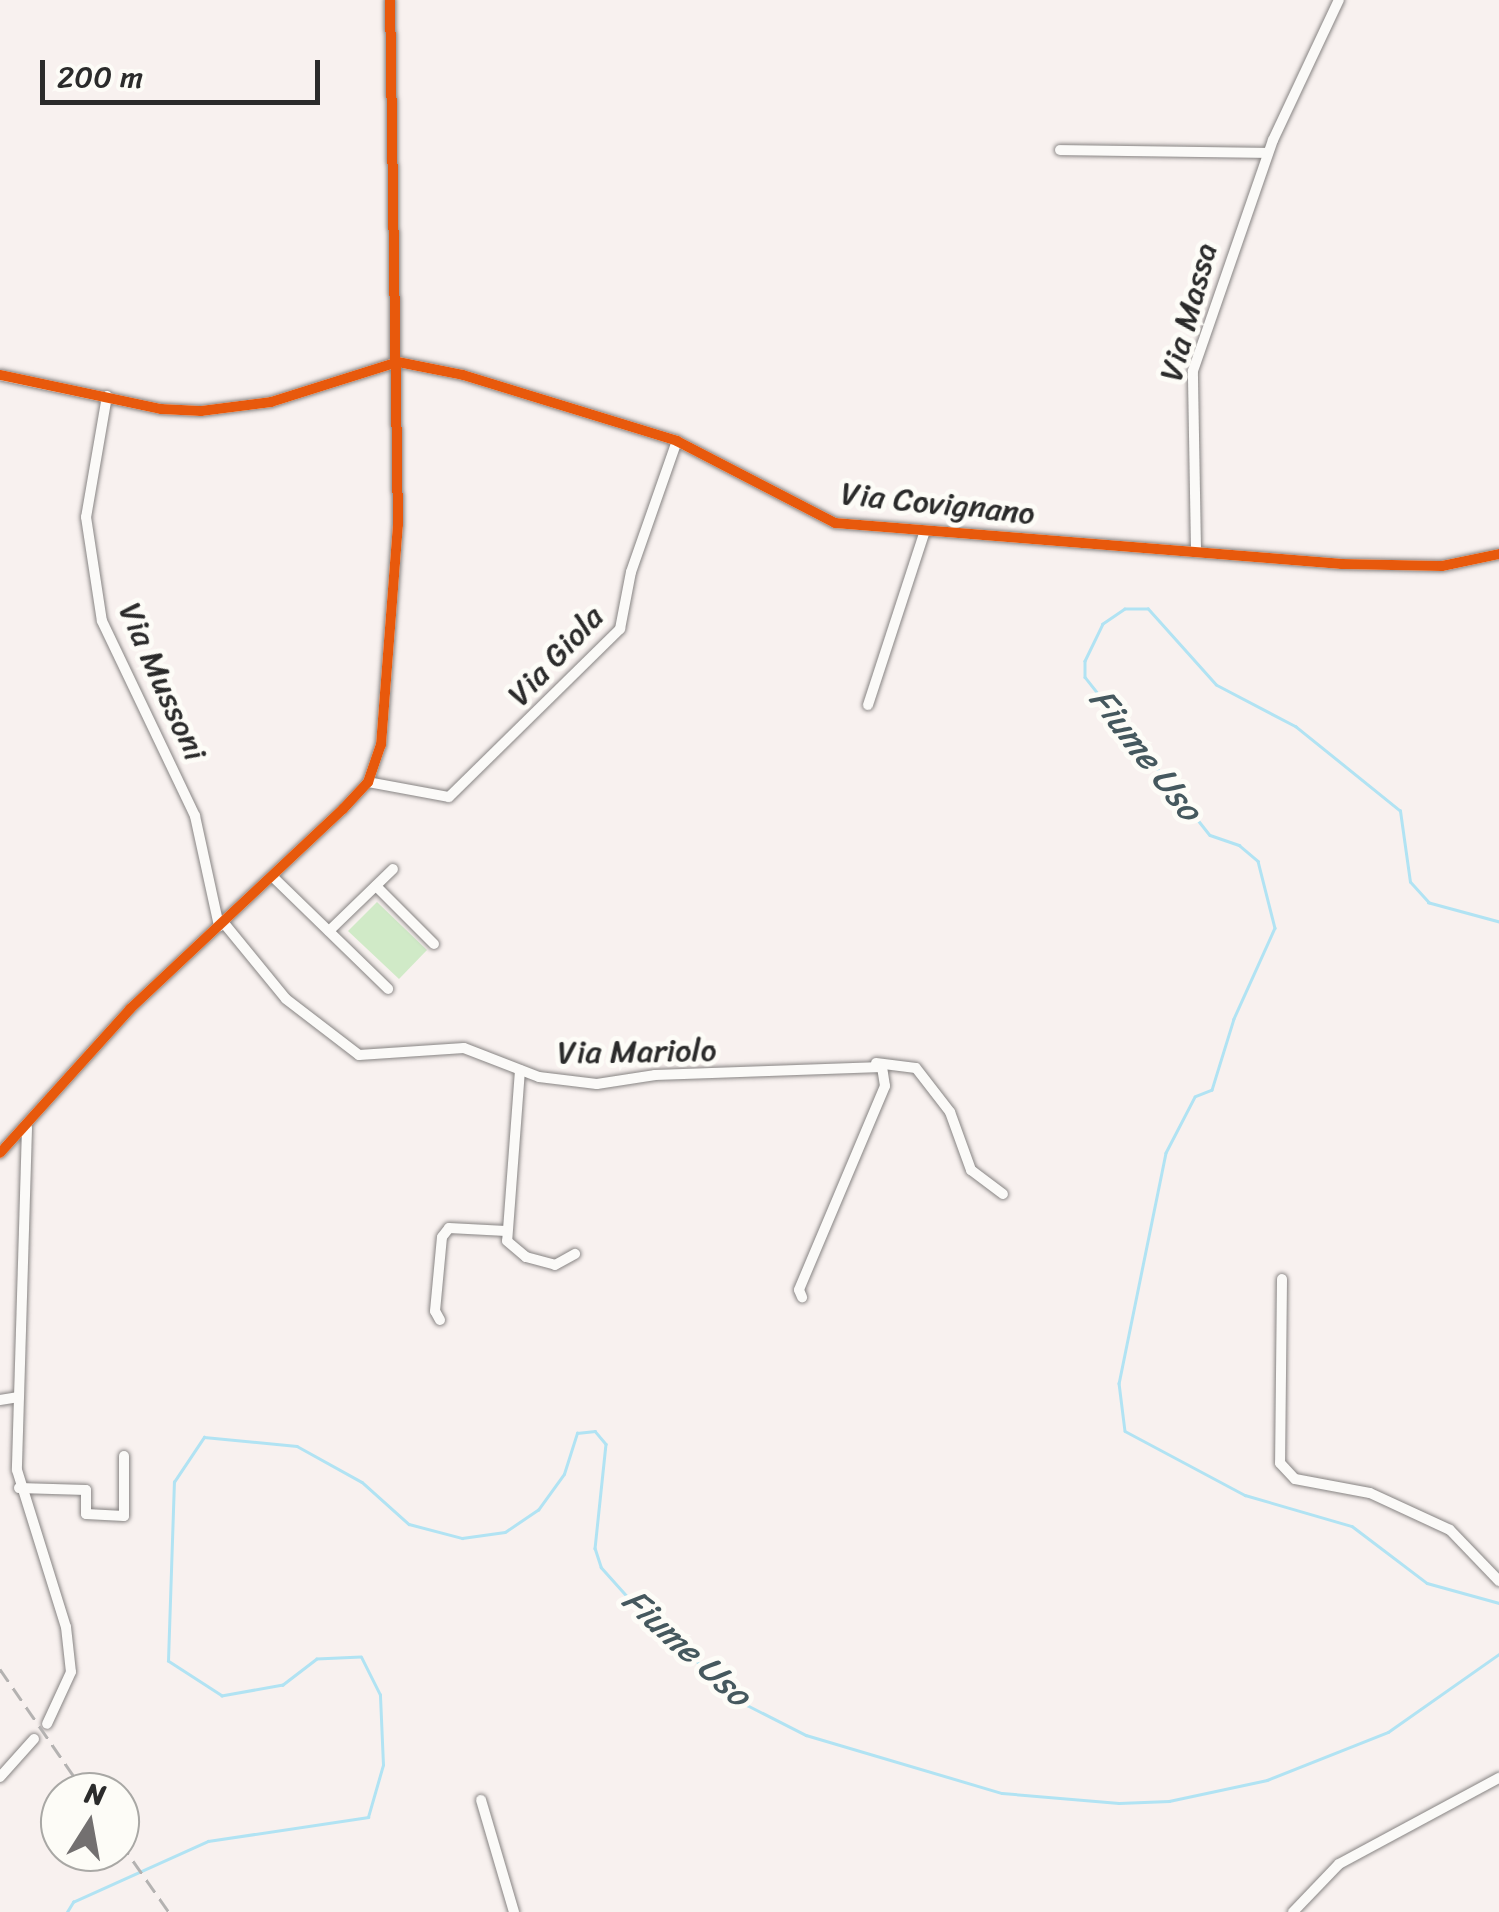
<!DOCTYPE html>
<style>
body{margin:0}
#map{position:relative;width:1499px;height:1912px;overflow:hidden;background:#f8f1ef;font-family:Sriracha,sans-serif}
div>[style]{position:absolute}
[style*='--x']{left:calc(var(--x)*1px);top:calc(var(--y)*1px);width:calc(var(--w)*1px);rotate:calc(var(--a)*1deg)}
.green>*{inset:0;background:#d0eac7}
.stream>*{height:2.5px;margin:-1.25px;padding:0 1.25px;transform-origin:1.25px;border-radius:1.25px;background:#b1e3f3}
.roads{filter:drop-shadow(0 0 2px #878483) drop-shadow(0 0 2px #878483)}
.minor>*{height:10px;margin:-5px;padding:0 5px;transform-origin:5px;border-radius:5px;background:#fbfaf8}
.rail>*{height:2.5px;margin-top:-1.25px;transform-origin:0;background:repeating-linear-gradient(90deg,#b4b2b1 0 15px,transparent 0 23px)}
.cycleway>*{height:10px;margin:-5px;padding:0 5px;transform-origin:5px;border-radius:5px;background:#e8590c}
span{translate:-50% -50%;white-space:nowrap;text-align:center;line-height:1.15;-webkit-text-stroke:10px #fdfcf7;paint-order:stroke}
.street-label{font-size:32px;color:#2b2b2b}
.water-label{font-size:35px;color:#45585e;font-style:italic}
.north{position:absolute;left:40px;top:1772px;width:100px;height:100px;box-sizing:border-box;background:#fdfcf7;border:2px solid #a9a8a5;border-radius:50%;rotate:11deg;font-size:28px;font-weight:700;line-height:40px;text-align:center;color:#2b2b2b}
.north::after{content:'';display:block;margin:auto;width:35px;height:45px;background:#737070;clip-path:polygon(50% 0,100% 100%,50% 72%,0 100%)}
.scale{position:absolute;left:40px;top:60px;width:280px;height:45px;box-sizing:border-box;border:5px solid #2b2b2b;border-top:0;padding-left:12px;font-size:30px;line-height:35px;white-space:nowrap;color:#2b2b2b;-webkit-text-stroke:8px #fdfcf7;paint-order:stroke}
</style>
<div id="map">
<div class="green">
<div style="clip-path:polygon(377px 902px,427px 950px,399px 979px,348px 931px)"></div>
</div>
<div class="stream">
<div style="--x:1499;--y:922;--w:73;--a:-164.8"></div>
<div style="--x:1429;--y:903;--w:28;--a:-132"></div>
<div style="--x:1410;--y:882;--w:72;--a:-98"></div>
<div style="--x:1400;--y:811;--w:134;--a:-141.1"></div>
<div style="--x:1296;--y:727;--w:90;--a:-152.3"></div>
<div style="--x:1216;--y:685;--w:102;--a:-131.8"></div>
<div style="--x:1148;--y:609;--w:23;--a:180"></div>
<div style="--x:1125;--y:609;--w:27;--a:146"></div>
<div style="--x:1103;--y:624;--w:41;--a:115.9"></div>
<div style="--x:1085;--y:661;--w:16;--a:90"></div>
<div style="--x:1085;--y:677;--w:201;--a:51.7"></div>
<div style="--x:1210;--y:835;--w:31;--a:19"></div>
<div style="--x:1239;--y:845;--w:25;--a:40"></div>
<div style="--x:1258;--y:861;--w:69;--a:75.8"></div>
<div style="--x:1275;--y:928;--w:100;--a:114.3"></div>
<div style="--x:1234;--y:1019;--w:74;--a:107.2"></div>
<div style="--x:1212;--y:1090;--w:18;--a:158"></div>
<div style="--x:1195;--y:1097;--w:63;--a:117.4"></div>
<div style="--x:1166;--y:1153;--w:235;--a:101.5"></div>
<div style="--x:1119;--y:1383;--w:48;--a:82.9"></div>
<div style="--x:1125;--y:1431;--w:136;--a:28.1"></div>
<div style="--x:1245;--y:1495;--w:111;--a:16.2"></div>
<div style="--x:1352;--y:1526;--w:94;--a:37.2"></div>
<div style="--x:1427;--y:1583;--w:75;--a:15.5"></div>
<div style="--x:67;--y:1912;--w:12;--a:-59"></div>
<div style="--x:73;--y:1902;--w:148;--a:-24.3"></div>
<div style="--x:208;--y:1841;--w:162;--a:-8.5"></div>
<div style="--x:368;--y:1817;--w:54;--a:-73.9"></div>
<div style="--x:383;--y:1765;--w:70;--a:-92.5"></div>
<div style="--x:380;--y:1695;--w:42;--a:-116.6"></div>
<div style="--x:361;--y:1657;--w:44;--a:177.4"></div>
<div style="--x:317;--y:1659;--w:43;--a:142.6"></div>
<div style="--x:283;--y:1685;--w:62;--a:169.8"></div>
<div style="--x:222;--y:1696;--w:64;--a:-147.1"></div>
<div style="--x:168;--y:1661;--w:179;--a:-88.1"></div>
<div style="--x:174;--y:1482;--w:54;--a:-56.3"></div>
<div style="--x:204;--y:1437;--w:93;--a:5.5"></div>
<div style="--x:297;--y:1446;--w:74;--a:29"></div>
<div style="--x:362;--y:1482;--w:63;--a:41.8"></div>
<div style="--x:409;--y:1524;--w:55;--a:14.8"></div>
<div style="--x:462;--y:1538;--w:43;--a:-7.9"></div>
<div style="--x:505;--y:1532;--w:40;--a:-34"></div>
<div style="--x:538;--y:1510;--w:44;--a:-54.2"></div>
<div style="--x:564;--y:1474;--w:43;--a:-72.4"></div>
<div style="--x:577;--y:1433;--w:18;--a:-6"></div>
<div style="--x:595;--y:1431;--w:17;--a:50"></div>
<div style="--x:606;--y:1444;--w:105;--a:96"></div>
<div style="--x:595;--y:1548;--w:20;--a:72"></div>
<div style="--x:601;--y:1567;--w:63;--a:48.2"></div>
<div style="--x:643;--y:1614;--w:138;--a:41.2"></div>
<div style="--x:747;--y:1705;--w:66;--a:27"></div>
<div style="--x:806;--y:1735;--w:204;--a:16.5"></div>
<div style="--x:1002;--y:1793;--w:117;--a:4.9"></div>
<div style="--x:1119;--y:1803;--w:50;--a:-2.3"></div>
<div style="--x:1169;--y:1801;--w:100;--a:-12.1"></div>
<div style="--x:1267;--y:1780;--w:130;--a:-21.6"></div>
<div style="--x:1388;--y:1732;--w:136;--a:-35.1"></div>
</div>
<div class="roads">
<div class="minor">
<div style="--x:1060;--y:150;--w:208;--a:0.8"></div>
<div style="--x:0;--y:375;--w:165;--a:11.9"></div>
<div style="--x:161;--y:409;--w:40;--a:2.9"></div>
<div style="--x:201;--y:411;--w:71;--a:-7.3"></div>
<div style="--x:271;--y:402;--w:133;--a:-17.5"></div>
<div style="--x:398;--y:362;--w:66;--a:11.3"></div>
<div style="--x:463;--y:375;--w:224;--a:17.1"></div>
<div style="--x:677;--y:441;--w:178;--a:27.4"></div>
<div style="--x:835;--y:523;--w:509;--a:4.62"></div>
<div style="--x:1342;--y:564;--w:100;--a:1.1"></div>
<div style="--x:1442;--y:566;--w:58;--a:-11.9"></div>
<div style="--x:107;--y:396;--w:123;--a:99.8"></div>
<div style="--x:86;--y:517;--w:105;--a:81.3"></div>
<div style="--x:102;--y:621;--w:216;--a:64.5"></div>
<div style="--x:195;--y:816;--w:113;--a:77.7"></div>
<div style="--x:1196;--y:550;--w:179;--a:-91"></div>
<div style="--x:1193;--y:371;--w:244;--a:-70.9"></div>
<div style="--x:1273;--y:140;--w:155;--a:-64.8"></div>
<div style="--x:868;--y:705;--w:180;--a:-71.9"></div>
<div style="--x:368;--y:782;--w:82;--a:10.5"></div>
<div style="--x:449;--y:797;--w:240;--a:-44.5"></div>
<div style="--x:620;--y:629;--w:58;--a:-79.1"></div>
<div style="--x:631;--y:572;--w:139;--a:-70.7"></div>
<div style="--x:272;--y:876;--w:162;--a:44.2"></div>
<div style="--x:376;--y:886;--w:82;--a:45"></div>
<div style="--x:223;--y:922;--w:99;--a:50.7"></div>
<div style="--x:286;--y:999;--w:92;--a:37.5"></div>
<div style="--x:359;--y:1055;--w:105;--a:-3.8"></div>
<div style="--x:464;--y:1048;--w:80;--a:21.1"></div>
<div style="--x:539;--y:1077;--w:58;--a:6.9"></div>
<div style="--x:597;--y:1084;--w:59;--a:-8.8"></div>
<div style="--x:655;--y:1075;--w:227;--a:-2"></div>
<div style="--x:882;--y:1067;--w:19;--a:81"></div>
<div style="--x:885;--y:1086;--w:221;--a:112.9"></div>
<div style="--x:799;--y:1290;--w:8;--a:67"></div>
<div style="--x:329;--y:931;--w:89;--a:-44.1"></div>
<div style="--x:876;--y:1063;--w:40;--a:7.1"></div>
<div style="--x:916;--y:1068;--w:56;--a:52.3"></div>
<div style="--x:950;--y:1112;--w:62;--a:70.1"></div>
<div style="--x:971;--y:1170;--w:40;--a:37"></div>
<div style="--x:520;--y:1070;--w:171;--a:94.3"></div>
<div style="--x:507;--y:1241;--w:25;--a:40"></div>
<div style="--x:526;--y:1257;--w:30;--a:15"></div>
<div style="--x:555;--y:1265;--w:23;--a:-29"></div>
<div style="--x:27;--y:1128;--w:342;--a:91.7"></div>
<div style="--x:17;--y:1470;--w:164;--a:72.7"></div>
<div style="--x:66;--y:1627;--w:45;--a:83.7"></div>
<div style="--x:71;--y:1672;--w:57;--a:114.8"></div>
<div style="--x:0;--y:1153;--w:194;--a:-47.9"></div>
<div style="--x:130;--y:1009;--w:292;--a:-43.2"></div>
<div style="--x:343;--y:809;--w:37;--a:-47"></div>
<div style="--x:368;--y:782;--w:39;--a:-71"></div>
<div style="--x:381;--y:745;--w:221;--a:-85.6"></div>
<div style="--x:398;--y:525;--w:525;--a:-90.87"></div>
<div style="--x:1282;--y:1279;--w:184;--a:90.6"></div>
<div style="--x:1280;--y:1463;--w:22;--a:47"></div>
<div style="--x:1295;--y:1479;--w:76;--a:10.6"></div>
<div style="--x:1370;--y:1493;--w:88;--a:24.8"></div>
<div style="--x:1450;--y:1530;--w:71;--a:46.1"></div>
<div style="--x:440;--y:1320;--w:10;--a:-119"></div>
<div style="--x:435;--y:1311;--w:74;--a:-84.6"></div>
<div style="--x:442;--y:1237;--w:11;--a:-52"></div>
<div style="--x:449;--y:1228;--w:57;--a:3"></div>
<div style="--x:0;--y:1400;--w:19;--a:-9"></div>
<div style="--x:19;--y:1488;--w:67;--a:1.7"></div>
<div style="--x:86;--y:1490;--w:24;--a:90"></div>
<div style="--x:86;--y:1514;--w:38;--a:3"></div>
<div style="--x:124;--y:1516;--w:60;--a:-90"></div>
<div style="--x:0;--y:1777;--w:51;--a:-48.2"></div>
<div style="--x:481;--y:1800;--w:117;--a:73.6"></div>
<div style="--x:1293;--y:1912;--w:66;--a:-46.2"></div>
<div style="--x:1339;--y:1864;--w:182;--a:-28.3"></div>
</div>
</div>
<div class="rail">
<div style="--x:0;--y:1669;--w:150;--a:55.4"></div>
<div style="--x:120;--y:1842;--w:85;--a:55"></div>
</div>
<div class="cycleway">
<div style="--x:0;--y:375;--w:165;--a:11.9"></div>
<div style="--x:161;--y:409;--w:40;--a:2.9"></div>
<div style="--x:201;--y:411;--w:71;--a:-7.3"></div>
<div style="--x:271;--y:402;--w:133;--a:-17.5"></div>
<div style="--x:398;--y:362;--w:66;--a:11.3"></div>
<div style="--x:463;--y:375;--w:224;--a:17.1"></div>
<div style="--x:677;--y:441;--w:178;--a:27.4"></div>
<div style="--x:835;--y:523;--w:509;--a:4.62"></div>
<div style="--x:1342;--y:564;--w:100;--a:1.1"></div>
<div style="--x:1442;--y:566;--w:58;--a:-11.9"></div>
<div style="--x:0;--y:1153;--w:194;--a:-47.9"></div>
<div style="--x:130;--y:1009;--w:292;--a:-43.2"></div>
<div style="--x:343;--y:809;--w:37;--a:-47"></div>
<div style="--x:368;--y:782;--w:39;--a:-71"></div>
<div style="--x:381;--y:745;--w:221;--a:-85.6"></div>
<div style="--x:398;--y:525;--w:525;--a:-90.87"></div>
</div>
<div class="street-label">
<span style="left:1189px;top:312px;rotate:-75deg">Via Massa</span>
<span style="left:938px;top:504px;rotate:6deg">Via Covignano</span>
<span style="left:556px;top:656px;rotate:-47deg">Via Giola</span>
<span style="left:162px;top:682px;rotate:66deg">Via Mussoni</span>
<span style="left:637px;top:1052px;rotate:-1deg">Via Mariolo</span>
</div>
<div class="water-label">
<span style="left:1146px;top:754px;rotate:52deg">Fiume Uso</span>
<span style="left:687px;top:1647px;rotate:42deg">Fiume Uso</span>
</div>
<div class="north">N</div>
<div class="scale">200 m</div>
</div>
